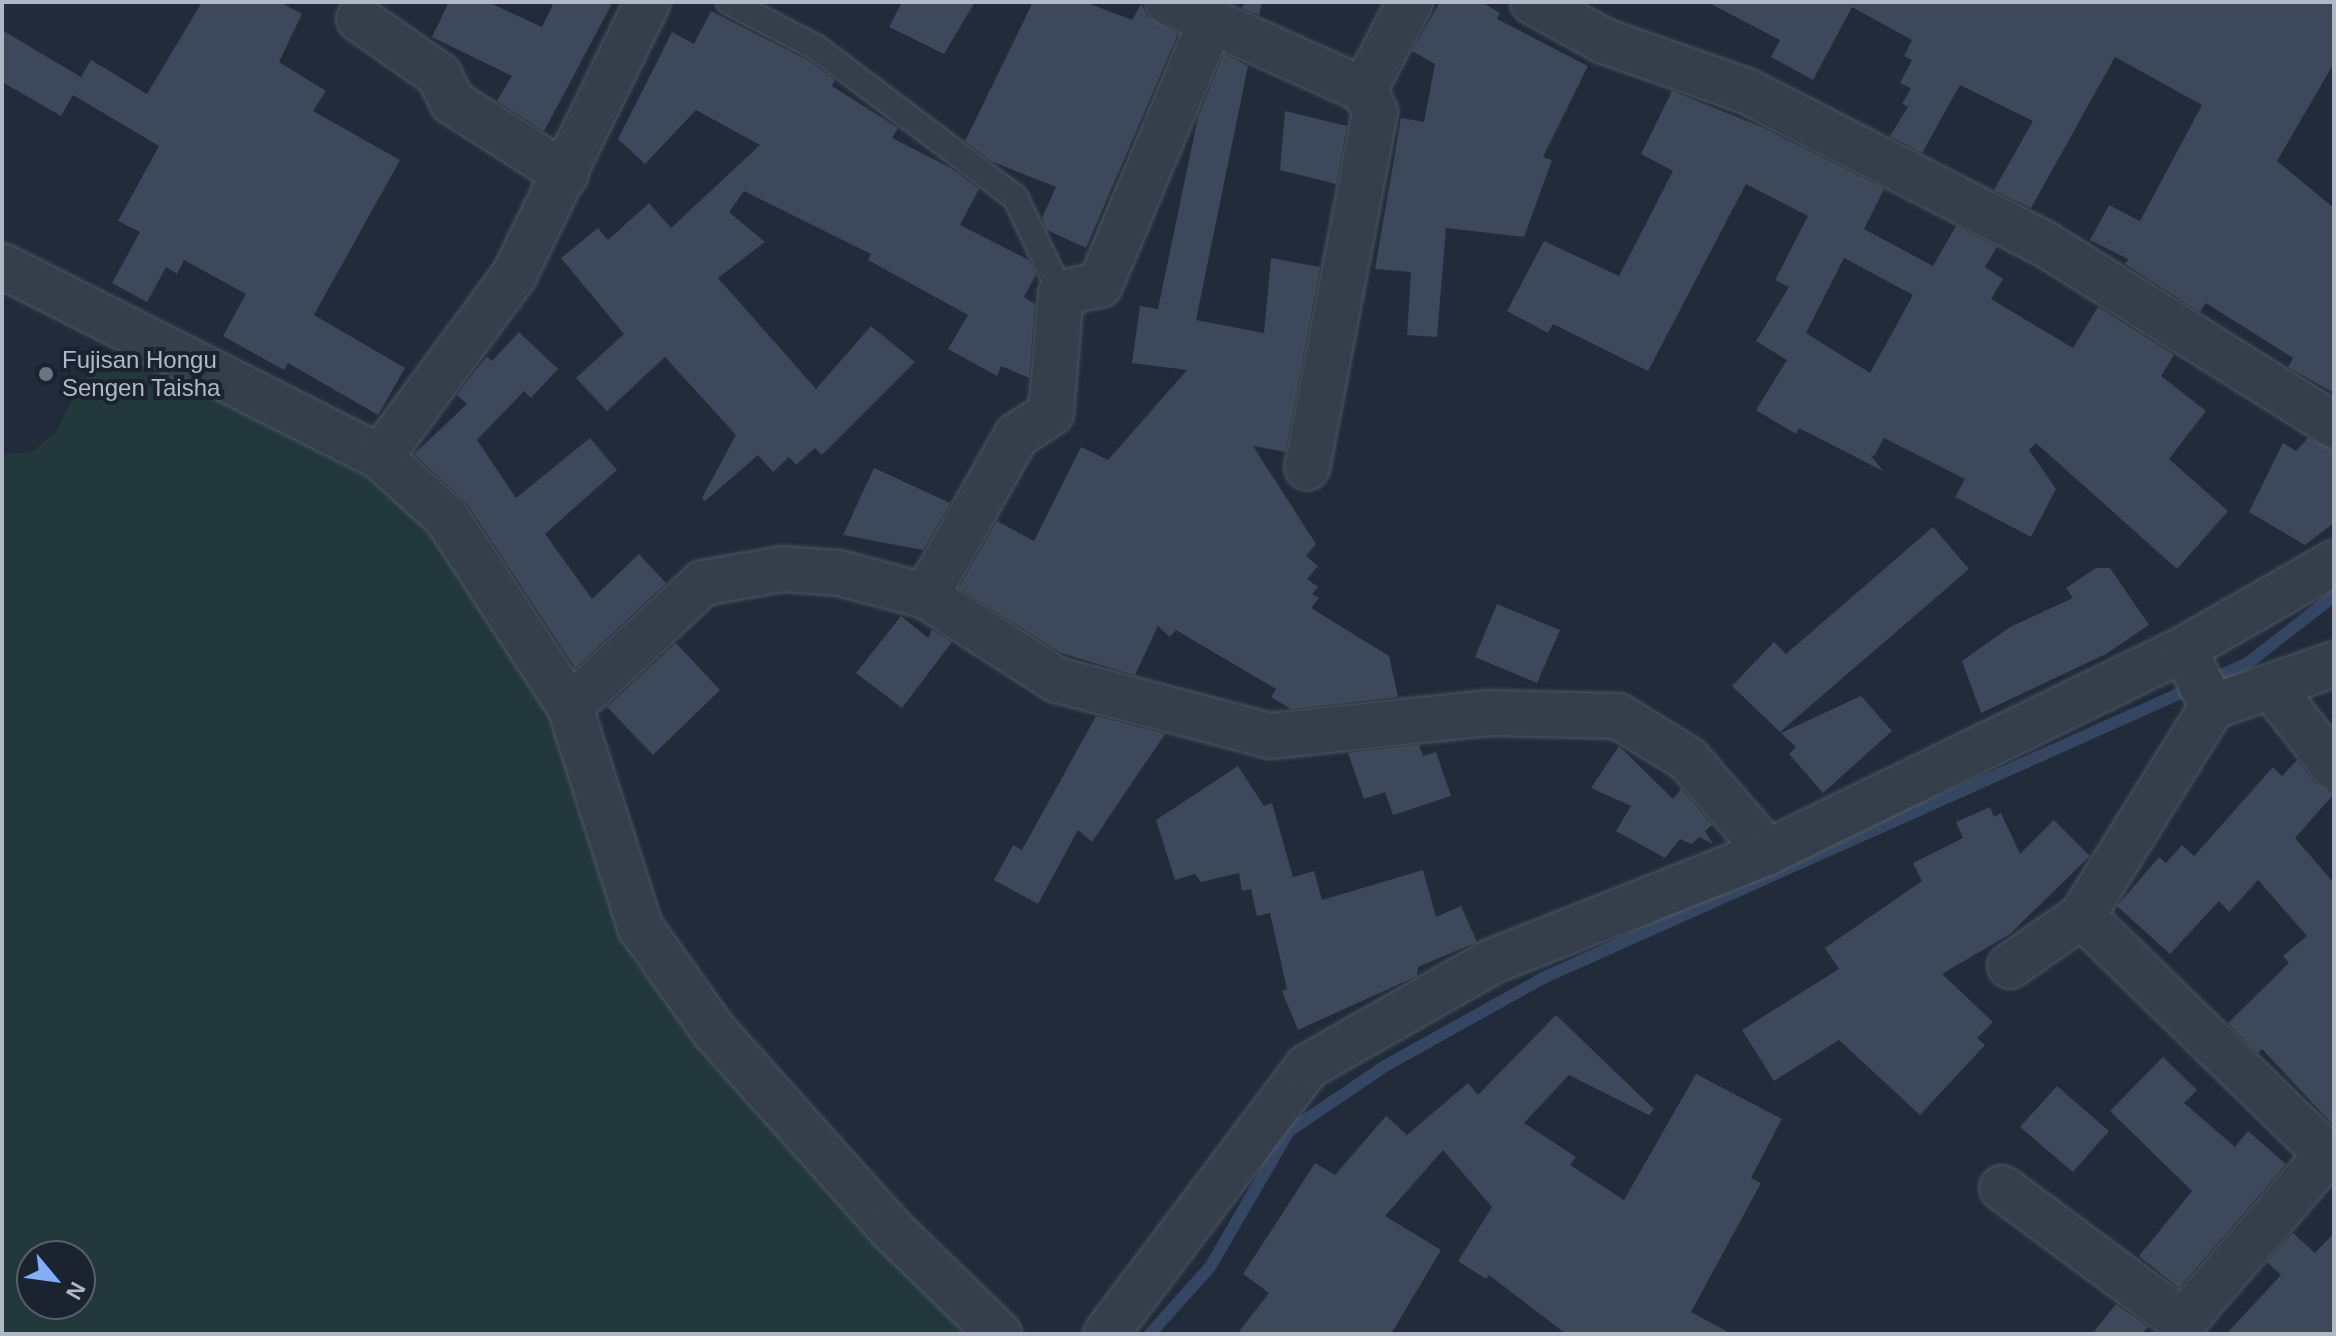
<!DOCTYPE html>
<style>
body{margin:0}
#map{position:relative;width:2336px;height:1336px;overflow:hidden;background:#212b3a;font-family:Arial,sans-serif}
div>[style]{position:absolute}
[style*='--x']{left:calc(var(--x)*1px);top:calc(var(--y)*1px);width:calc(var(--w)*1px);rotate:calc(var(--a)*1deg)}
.green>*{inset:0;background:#23383b}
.stream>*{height:12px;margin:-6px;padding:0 6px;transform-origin:6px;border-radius:6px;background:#354662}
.building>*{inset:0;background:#3d495a}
.roads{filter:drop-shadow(0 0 2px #505865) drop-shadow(0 0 2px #505865)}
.lane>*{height:24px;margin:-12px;padding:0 12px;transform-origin:12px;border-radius:12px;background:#353e4b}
.street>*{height:44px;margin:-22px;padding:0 22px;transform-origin:22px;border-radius:22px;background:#353e4b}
.dots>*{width:22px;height:22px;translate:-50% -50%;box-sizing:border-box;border:4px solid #1a232f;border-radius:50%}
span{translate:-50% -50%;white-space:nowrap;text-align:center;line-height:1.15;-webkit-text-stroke:8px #1a232f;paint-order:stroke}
.poi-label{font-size:24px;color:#b0b8c7}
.left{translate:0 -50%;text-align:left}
.frame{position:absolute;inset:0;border:4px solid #b0b8c7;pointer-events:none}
.north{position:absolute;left:16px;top:1240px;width:80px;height:80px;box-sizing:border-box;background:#1a232f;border:2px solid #565f6c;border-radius:50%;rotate:119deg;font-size:22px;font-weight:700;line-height:32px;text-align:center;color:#b0b8c7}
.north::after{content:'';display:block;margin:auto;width:28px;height:36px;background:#83aef9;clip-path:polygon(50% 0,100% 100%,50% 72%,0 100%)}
</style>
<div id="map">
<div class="green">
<div style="clip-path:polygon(evenodd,142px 360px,373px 480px,407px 505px,443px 551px,550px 717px,633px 961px,969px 1334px,2px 1334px,2px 454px,31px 452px,56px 432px,78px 387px,100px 361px,142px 360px,32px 1256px,80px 1256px,80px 1304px,32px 1304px,32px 1256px)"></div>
</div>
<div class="stream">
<div style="--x:1150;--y:1334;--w:90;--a:-48.2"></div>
<div style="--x:1210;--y:1267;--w:157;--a:-59.8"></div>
<div style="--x:1289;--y:1131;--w:116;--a:-34.1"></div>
<div style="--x:1385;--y:1066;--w:181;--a:-29.1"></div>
<div style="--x:1543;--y:978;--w:772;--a:-24.08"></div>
<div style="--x:2248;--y:663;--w:109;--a:-37.9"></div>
</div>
<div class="building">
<div style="clip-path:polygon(202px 2px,280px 2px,302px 14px,279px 62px,326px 91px,313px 111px,400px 160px,314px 315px,405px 368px,378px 415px,288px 363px,284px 370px,223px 336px,246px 294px,184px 260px,177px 274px,166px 267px,147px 302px,112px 283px,140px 232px,118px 221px,159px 146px,73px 95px,61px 116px,2px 82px,2px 30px,81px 77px,91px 60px,147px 94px)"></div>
<div style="clip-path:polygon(449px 2px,488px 2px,542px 27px,554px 2px,613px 2px,544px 131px,497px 101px,512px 76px,432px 37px)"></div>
<div style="clip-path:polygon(902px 2px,975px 2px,944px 54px,889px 27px)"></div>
<div style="clip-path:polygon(1033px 2px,1085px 2px,1132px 20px,1141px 4px,1148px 17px,1178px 34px,1086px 248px,1047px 230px,1042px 218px,1056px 187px,993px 162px,965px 141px)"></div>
<div style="clip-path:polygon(1245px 2px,1262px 2px,1259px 15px,1242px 8px)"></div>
<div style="clip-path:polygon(1440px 2px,1481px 2px,1500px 13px,1497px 19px,1588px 66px,1543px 157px,1552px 160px,1524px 237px,1446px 228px,1437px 337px,1407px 335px,1411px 272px,1375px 269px,1401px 118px,1424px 122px,1435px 64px,1412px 51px)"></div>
<div style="clip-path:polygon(1707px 2px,2334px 2px,2334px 63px,2277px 161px,2334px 208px,2334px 393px,2288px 367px,2293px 358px,2206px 303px,2200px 312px,2125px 264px,2128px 259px,2090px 240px,2109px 205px,2140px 221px,2202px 105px,2115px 57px,2031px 208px,1994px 190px,2033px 121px,1960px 85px,1922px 153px,1890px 136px,1908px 107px,1902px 104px,1911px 88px,1900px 83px,1912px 60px,1904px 56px,1912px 40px,1852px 7px,1813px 80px,1771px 57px,1780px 40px)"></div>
<div style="clip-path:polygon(711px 11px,809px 61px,835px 80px,832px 86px,898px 128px,892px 138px,951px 168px,979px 189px,960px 225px,1029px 260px,1036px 275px,1024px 297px,1035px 304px,1029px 378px,1001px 366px,997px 376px,948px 349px,968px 315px,868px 260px,871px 254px,744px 191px,729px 212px,765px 242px,718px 278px,816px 389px,871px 326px,915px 362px,822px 455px,815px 448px,796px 465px,789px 457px,773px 472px,758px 455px,705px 501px,702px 498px,736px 435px,665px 357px,607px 411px,576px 378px,624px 334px,561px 258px,598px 228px,608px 240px,649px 203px,671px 228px,760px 145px,696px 110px,645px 164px,618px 139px,672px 32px,694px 44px)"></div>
<div style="clip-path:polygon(1224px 54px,1248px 66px,1196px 320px,1264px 333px,1271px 258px,1320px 267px,1285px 452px,1253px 446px,1316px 544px,1306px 556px,1318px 566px,1307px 579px,1318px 587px,1312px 594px,1319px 598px,1311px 608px,1389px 656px,1398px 697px,1291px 709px,1271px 697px,1276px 689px,1176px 630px,1170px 637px,1158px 626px,1135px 675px,1061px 653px,959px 588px,997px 521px,1034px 541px,1081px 447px,1108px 460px,1187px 370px,1132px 363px,1140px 306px,1158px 309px,1198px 117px)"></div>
<div style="clip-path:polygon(evenodd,1672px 91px,1762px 127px,1884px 189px,1864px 229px,1933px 266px,1956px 226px,1997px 247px,1985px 267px,2003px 279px,1991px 299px,2073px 348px,2098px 307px,2174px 355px,2161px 376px,2206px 411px,2169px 459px,2228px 511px,2177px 569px,2036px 443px,2029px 450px,2056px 489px,2031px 537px,1955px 497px,1965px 479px,1884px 438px,1874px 456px,1870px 454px,1883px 471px,1799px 428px,1796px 434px,1756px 410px,1787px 360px,1756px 341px,1789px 287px,1775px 280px,1808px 216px,1746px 184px,1648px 371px,1553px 324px,1548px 333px,1507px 311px,1544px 241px,1619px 276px,1673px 171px,1641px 154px,1672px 91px,1844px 258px,1913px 295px,1870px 373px,1806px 333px,1844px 258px)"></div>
<div style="clip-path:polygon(1285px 111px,1347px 126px,1336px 184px,1280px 170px)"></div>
<div style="clip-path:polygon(519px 332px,558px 369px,531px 398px,524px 391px,477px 440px,516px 498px,590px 438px,617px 470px,545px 534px,592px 599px,639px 554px,666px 583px,575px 668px,467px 503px,414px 454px,467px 404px,457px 395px,478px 367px,487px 357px,492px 361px)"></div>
<div style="clip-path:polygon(2308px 438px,2334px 450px,2334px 523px,2305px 545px,2249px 512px,2283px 443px,2296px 451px)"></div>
<div style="clip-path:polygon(874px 468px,950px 503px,923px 550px,843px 535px)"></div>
<div style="clip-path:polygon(1933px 527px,1969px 569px,1780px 732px,1732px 686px,1774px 642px,1786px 654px)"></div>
<div style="clip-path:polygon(2096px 568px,2110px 568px,2149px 625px,2106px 654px,1981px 713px,1962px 661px,2010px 627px,2073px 598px,2066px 588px)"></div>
<div style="clip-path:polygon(1497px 604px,1560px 630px,1537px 683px,1475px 657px)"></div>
<div style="clip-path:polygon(901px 616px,928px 638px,932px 630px,952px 642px,902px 708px,856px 673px)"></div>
<div style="clip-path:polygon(676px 643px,720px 690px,653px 755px,607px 707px)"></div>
<div style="clip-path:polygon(1861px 696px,1892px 731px,1823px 793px,1789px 754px,1796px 747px,1781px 733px)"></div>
<div style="clip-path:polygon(1096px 716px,1165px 734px,1092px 842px,1078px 830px,1038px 904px,994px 880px,1013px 845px,1022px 850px)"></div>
<div style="clip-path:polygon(1419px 745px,1423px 756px,1436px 752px,1451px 796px,1393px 815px,1385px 792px,1364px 799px,1348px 753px)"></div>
<div style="clip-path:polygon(1619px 746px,1673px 799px,1681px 789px,1712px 825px,1705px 831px,1713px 844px,1699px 837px,1692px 844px,1680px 839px,1665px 858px,1616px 831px,1631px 806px,1591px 788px)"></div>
<div style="clip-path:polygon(2297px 760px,2315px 783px,2334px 794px,2295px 838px,2334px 883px,2334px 1126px,2262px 1049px,2258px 1053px,2228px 1023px,2289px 963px,2283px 956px,2307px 936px,2258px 880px,2229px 912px,2219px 901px,2170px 954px,2117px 906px,2159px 857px,2166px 863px,2182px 845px,2194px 856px,2273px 767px,2282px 776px)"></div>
<div style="clip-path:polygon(1238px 766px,1264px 806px,1272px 803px,1293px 877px,1314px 871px,1322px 900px,1423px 870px,1436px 917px,1461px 906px,1477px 942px,1418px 967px,1417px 976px,1298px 1030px,1282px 991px,1287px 989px,1270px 913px,1257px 916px,1251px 889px,1242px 891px,1239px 873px,1201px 882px,1195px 874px,1175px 880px,1156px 820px)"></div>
<div style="clip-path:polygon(1990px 807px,1994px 817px,2001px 813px,2020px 854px,2054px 820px,2090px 856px,2010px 934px,1942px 974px,1993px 1022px,1977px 1038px,1985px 1045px,1920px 1115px,1839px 1040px,1774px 1081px,1742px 1030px,1839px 969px,1825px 948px,1922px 881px,1913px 863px,1963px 838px,1956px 822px)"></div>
<div style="clip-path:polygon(1556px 1015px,1654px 1109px,1649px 1115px,1569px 1075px,1524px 1123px,1576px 1157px,1570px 1165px,1624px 1200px,1696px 1074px,1782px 1119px,1751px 1178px,1761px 1183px,1691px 1312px,1732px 1334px,1566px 1334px,1489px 1275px,1486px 1279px,1458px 1261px,1492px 1207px,1443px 1150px,1385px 1216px,1441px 1250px,1391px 1334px,1237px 1334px,1269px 1293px,1243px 1274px,1315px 1163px,1335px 1175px,1386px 1116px,1407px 1135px,1468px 1083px,1478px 1095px)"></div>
<div style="clip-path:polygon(2163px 1057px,2197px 1090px,2184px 1103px,2235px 1147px,2248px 1131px,2286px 1164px,2179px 1288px,2139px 1256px,2192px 1191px,2110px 1111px)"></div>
<div style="clip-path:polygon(2057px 1086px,2109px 1131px,2073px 1172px,2020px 1127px)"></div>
<div style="clip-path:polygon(2293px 1233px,2315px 1253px,2334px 1233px,2334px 1334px,2226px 1334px,2281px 1275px,2267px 1262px)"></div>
<div style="clip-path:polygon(2116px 1304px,2148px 1327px,2142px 1334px,2092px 1334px)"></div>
</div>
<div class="roads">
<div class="lane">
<div style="--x:729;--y:2;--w:99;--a:27.6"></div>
<div style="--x:817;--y:48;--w:248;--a:37"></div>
<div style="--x:1015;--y:197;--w:106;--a:64.4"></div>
</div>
<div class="street">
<div style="--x:1168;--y:2;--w:215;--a:24.2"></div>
<div style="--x:1364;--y:90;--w:25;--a:63"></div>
<div style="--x:1375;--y:112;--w:362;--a:100.8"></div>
<div style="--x:1533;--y:2;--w:81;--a:28.8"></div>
<div style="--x:1604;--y:41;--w:151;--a:19.3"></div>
<div style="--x:1747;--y:91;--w:335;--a:27.2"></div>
<div style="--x:2045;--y:244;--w:341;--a:32.1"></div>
<div style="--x:359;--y:19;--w:98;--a:35"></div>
<div style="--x:439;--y:75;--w:30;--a:64"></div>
<div style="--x:452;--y:102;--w:135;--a:32.6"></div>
<div style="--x:1364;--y:90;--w:99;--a:-62.4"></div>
<div style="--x:2;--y:266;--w:424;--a:26.8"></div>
<div style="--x:380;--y:457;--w:89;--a:42.3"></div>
<div style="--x:446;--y:517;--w:227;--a:56.9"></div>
<div style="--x:570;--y:707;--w:231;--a:72.3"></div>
<div style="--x:640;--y:927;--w:129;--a:54.5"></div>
<div style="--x:715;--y:1032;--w:264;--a:48.2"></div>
<div style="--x:891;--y:1229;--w:151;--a:44.2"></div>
<div style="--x:380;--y:457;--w:226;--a:-53.6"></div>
<div style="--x:514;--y:275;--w:304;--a:-63.9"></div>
<div style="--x:926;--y:596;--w:184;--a:-60.6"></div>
<div style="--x:1016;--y:436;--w:42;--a:-33.3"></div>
<div style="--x:1051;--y:413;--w:120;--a:-85.2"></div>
<div style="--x:1061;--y:293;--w:40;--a:-12"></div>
<div style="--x:1100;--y:285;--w:284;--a:-67.2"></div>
<div style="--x:2271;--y:687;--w:102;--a:51.8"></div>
<div style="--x:570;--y:707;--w:182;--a:-43"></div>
<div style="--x:703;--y:583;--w:80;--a:-10"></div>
<div style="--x:782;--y:569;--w:57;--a:4"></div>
<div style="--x:839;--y:573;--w:90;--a:14.8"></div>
<div style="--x:926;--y:596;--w:156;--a:32.7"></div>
<div style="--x:1057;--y:680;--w:220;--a:14.7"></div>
<div style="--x:1270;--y:736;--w:220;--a:-6"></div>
<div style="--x:1489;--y:713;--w:129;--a:1.3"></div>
<div style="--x:1618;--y:716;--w:82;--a:31.6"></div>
<div style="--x:1688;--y:759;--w:123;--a:49.3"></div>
<div style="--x:2212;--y:707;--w:129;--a:-19.4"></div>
<div style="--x:2082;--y:916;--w:351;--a:44.2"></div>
<div style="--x:2010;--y:966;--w:88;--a:-34.8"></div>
<div style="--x:2082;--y:916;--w:246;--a:-58.1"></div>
<div style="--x:2212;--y:707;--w:64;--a:-115.8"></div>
<div style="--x:2002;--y:1188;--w:225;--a:36.5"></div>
<div style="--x:2183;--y:1322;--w:221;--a:-49.2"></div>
<div style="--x:1106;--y:1334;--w:334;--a:-53"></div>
<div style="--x:1307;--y:1067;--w:214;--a:-29.7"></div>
<div style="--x:1493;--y:961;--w:296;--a:-21.6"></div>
<div style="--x:1768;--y:852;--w:463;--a:-26"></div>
<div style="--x:2184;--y:649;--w:173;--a:-29.8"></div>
</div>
</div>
<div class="dots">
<div style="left:46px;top:374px;background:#6b7280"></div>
</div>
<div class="poi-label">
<span class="left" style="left:62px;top:374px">Fujisan Hongu<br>Sengen Taisha</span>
</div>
<div class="frame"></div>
<div class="north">N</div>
</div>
